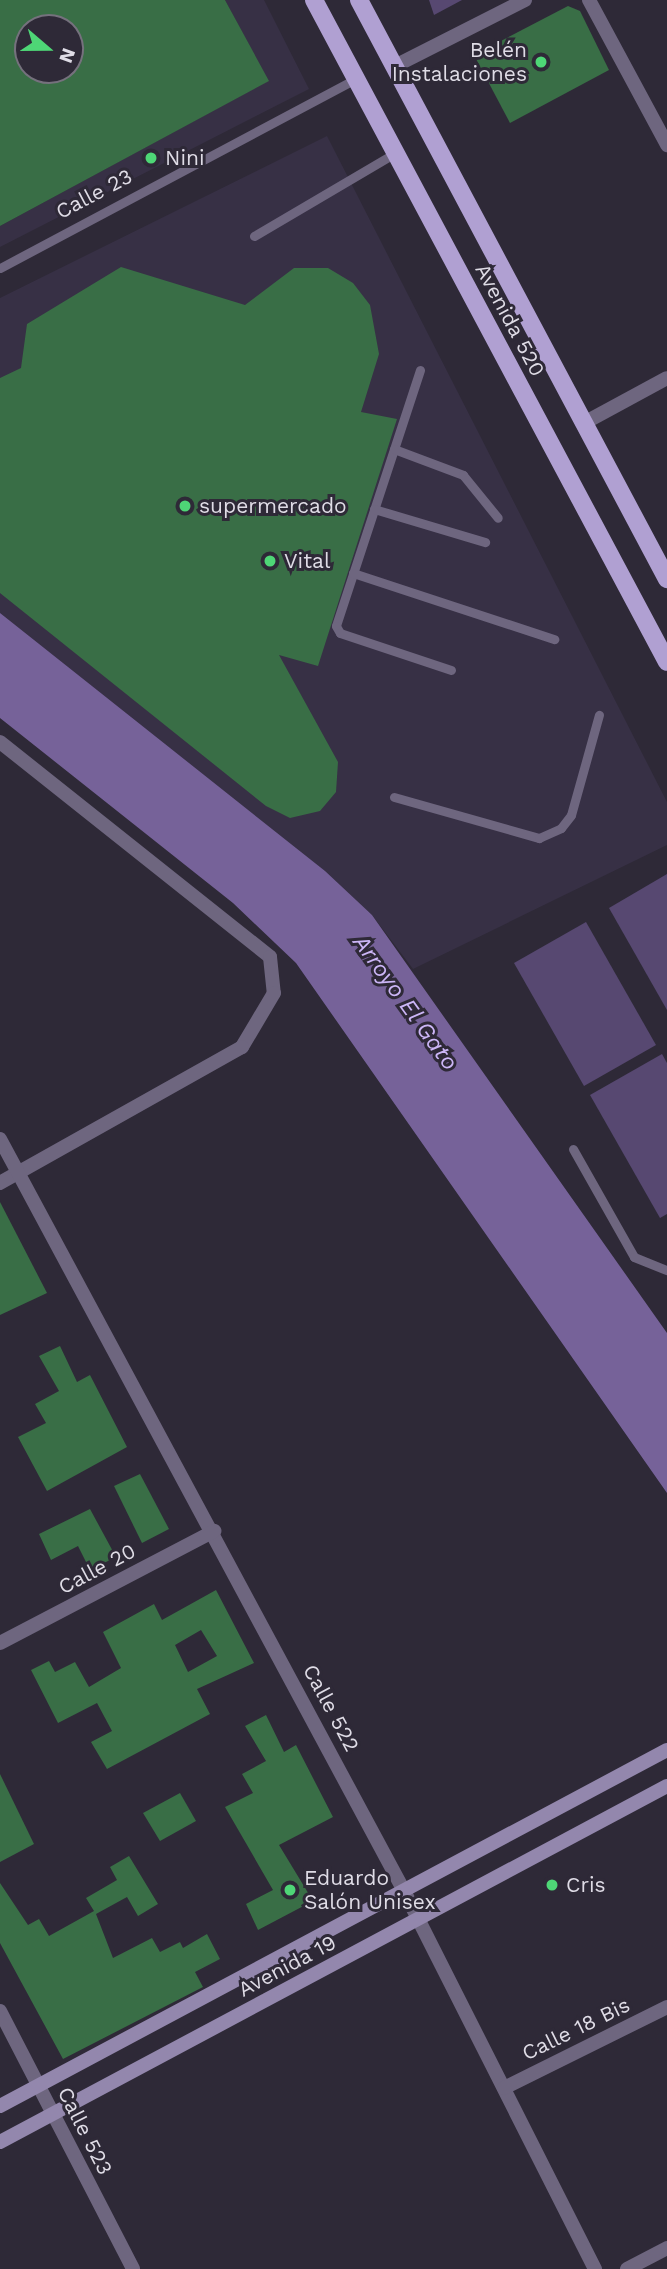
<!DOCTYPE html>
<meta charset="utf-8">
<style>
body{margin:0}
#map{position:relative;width:667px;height:2269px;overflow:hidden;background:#2e2937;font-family:"Work Sans",sans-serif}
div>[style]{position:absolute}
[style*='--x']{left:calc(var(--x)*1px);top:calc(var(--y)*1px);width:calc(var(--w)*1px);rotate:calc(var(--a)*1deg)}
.built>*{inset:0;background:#373045}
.green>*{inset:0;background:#574871}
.water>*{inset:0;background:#766299}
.building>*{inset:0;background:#396e46}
.lane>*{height:9px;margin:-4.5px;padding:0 4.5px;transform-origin:4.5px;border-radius:4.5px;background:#6e667f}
.street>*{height:14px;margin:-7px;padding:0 7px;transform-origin:7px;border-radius:7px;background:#6e667f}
.secondary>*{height:14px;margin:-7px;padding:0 7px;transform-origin:7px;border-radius:7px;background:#9387ad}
.primary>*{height:18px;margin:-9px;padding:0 9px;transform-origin:9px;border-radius:9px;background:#b0a0d2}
.dots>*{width:19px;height:19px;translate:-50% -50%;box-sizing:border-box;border:4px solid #2e2937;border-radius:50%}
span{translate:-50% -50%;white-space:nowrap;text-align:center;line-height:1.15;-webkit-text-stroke:6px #2e2937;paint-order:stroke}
.poi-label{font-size:21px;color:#dfdce6}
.right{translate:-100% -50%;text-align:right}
.left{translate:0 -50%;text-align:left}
.street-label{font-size:21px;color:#dfdce6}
.water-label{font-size:23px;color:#ccb6f7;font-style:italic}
.north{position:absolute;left:14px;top:14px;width:70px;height:70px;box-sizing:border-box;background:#2e2937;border:2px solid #75717d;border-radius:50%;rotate:110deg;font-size:19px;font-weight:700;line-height:28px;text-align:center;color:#dfdce6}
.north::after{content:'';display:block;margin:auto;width:24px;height:32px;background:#4ed676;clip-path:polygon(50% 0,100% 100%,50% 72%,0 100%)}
</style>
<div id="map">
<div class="built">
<div style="clip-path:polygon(225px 0,264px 0,309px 89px,0 247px,0 226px,268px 81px)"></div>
<div style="clip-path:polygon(327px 136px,667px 802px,667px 845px,413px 969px,372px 915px,0 616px,0 298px)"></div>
</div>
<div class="green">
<div style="clip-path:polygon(429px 0,462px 0,434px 15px)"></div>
<div style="clip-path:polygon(667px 874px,667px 1010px,609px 908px)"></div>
<div style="clip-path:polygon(586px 922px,656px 1045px,584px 1086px,514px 963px)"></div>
<div style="clip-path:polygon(662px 1054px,667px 1063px,667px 1214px,660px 1218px,590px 1095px)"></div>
</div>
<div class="water">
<div style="clip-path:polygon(0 613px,325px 871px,372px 915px,667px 1333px,667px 1493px,296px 963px,233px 903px,0 718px)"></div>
</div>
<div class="building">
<div style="clip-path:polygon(evenodd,0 0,225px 0,269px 81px,0 226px,0 0,28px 28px,70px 28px,70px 70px,28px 70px,28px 28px)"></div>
<div style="clip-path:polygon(568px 6px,580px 11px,609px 70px,510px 123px,474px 55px)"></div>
<div style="clip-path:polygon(121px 267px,245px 305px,294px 268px,328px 268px,353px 283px,370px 305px,379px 354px,361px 412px,397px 419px,318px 666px,279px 655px,338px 762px,336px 792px,320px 811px,290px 818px,266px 806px,0 593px,0 378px,21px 368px,27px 324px)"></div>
<div style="clip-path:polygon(0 1202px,47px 1293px,0 1315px)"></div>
<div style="clip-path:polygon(60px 1346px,77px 1382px,90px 1375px,127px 1447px,47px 1491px,18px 1437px,46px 1423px,35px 1404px,59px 1391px,39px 1356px)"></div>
<div style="clip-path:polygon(140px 1474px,169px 1529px,142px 1543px,114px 1486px)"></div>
<div style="clip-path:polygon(90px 1509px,116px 1557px,90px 1570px,78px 1546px,51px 1560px,39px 1534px)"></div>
<div style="clip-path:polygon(evenodd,216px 1590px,254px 1663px,197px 1689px,210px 1714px,107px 1769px,91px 1742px,112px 1731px,97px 1703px,58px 1723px,31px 1670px,49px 1661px,55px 1672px,75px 1662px,89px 1687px,121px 1668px,103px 1632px,154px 1604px,162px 1620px,216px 1590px,201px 1630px,217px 1656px,188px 1672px,175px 1645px,201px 1630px)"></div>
<div style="clip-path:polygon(266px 1715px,284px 1752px,296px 1745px,333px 1817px,279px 1845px,313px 1901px,258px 1930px,246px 1904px,273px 1890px,225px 1807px,253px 1793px,242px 1774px,266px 1761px,245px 1726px)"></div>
<div style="clip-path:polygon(0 1774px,34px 1844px,0 1862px)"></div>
<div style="clip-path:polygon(180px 1793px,196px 1821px,160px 1841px,143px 1813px)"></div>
<div style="clip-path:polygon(129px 1856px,158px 1904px,138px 1916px,127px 1897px,96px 1914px,113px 1958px,152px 1938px,160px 1952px,180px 1942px,183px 1948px,207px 1934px,220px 1959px,195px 1972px,203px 1987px,63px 2059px,0 1943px,0 1883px,28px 1925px,39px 1919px,49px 1936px,94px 1911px,86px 1898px,117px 1880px,110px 1867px)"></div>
</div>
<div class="lane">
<div style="--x:254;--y:236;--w:164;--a:-30.5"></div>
<div style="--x:0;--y:268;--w:403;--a:-28"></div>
<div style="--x:420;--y:370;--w:269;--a:108.2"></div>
<div style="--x:336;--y:626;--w:8;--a:60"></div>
<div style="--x:340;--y:633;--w:117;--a:18.4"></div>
<div style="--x:394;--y:449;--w:74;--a:20.6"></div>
<div style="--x:463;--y:475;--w:55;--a:50.9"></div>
<div style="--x:374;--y:509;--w:116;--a:16.6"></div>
<div style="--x:353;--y:573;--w:212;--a:18.2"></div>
<div style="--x:394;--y:797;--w:151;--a:15.8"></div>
<div style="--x:539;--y:838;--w:24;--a:-24"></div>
<div style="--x:561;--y:828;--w:16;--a:-52"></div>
<div style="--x:571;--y:815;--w:104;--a:-74.4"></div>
<div style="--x:573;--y:1149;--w:124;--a:60.5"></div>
<div style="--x:634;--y:1257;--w:35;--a:22"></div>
</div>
<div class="street">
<div style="--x:589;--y:0;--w:165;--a:61.7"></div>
<div style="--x:393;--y:67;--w:148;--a:-26.9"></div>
<div style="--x:584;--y:423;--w:94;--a:-28.5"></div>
<div style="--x:0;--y:742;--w:345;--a:38.5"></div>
<div style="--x:270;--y:957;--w:36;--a:84"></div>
<div style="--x:274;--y:993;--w:63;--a:120.7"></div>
<div style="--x:242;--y:1047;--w:278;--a:150.7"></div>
<div style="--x:0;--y:1139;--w:851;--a:61.75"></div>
<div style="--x:403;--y:1889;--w:426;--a:63.2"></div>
<div style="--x:0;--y:1643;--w:242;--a:-27.6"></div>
<div style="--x:0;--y:2011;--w:290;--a:62.7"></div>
<div style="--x:504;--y:2088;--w:182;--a:-26.4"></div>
<div style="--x:627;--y:2269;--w:45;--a:-27.7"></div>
</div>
<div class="secondary">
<div style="--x:0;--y:2106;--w:756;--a:-28.09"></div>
<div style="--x:0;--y:2142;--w:756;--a:-28.09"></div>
</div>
<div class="primary">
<div style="--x:314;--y:0;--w:750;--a:61.93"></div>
<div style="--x:359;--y:0;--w:656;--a:61.99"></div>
</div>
<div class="dots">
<div style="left:541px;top:62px;background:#4ed676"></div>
<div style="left:151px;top:158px;background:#4ed676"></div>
<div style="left:185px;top:506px;background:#4ed676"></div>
<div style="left:270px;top:561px;background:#4ed676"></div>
<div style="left:552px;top:1885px;background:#4ed676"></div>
<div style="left:290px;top:1890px;background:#4ed676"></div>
</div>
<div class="poi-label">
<span class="right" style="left:527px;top:62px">Belén<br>Instalaciones</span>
<span class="left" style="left:165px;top:158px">Nini</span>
<span class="left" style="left:199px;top:506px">supermercado</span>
<span class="left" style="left:284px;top:561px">Vital</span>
<span class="left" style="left:304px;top:1890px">Eduardo<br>Salón Unisex</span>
<span class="left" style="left:566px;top:1885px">Cris</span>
</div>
<div class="street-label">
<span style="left:94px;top:194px;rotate:-28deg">Calle 23</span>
<span style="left:510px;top:320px;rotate:62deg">Avenida 520</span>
<span style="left:97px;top:1569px;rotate:-28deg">Calle 20</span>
<span style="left:331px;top:1708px;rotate:62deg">Calle 522</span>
<span style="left:287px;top:1966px;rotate:-28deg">Avenida 19</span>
<span style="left:576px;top:2029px;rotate:-26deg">Calle 18 Bis</span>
<span style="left:85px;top:2131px;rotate:63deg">Calle 523</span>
</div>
<div class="water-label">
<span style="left:405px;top:1003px;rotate:54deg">Arroyo El Gato</span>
</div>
<div class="north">N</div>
</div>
